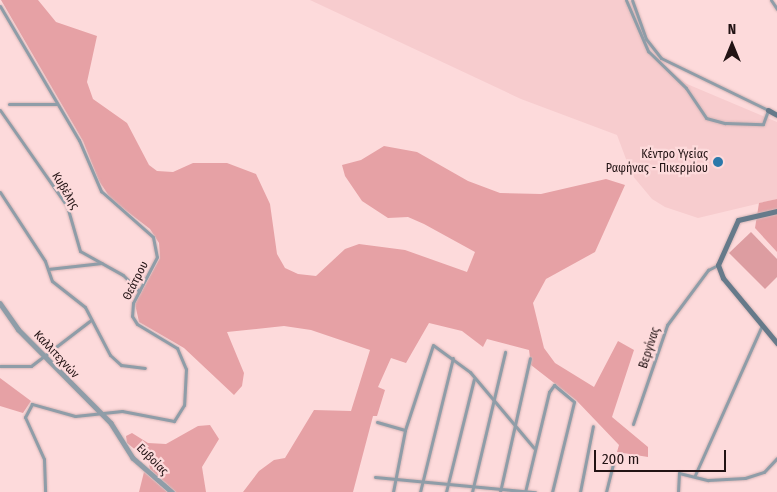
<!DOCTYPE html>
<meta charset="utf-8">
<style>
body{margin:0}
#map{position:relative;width:777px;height:492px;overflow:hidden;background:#fddadb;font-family:"Fira Sans Condensed",sans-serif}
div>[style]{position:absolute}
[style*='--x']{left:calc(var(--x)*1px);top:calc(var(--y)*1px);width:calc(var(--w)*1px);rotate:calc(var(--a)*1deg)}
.built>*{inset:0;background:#f7ccce}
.green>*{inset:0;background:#dd9da1}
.forest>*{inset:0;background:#e6a1a5}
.roads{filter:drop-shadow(0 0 1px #d6b6b7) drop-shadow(0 0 1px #d6b6b7)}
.minor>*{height:3px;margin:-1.5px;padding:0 1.5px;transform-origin:1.5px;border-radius:1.5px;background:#8f9da8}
.tertiary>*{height:4.5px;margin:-2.25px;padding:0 2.25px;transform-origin:2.25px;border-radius:2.25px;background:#8f9da8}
.secondary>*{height:5px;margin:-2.5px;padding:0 2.5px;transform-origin:2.5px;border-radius:2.5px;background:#667a8a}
.dots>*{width:14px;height:14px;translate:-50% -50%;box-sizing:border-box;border:2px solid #fddadb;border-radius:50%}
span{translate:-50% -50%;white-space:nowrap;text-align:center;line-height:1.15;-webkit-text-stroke:4.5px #fddadb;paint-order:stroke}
.poi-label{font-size:12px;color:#221314}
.right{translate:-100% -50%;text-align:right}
.street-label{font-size:12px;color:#221314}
.north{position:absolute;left:707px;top:20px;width:50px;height:50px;-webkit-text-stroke:4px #fddadb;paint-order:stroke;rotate:0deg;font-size:14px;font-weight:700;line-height:20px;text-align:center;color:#221314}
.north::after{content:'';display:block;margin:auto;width:18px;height:22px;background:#221314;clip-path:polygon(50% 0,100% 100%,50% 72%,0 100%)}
.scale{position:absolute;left:594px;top:450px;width:132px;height:22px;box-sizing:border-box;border:2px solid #221314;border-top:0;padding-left:6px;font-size:15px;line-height:18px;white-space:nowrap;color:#221314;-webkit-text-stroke:4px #fddadb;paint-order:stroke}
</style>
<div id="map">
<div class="built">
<div style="clip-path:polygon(310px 0,627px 0,646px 49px,662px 65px,687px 84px,777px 122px,777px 199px,698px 218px,665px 207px,652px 199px,632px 175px,617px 135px,521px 99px)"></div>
</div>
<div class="green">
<div style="clip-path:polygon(751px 232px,777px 259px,777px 277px,765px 289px,729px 253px)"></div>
</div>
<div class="forest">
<div style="clip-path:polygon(1px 0,38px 0,56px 22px,97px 36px,87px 82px,93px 99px,127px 123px,149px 165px,157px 171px,173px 172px,193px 163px,227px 163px,256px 174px,270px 204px,277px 254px,285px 268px,298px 274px,316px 276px,345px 249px,359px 244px,405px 250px,467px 272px,475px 252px,424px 224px,408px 217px,388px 218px,362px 201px,345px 176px,342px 165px,361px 160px,384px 146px,417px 152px,468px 181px,500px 193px,541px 194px,606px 179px,625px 185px,595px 252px,546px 279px,533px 303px,544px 348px,555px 363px,594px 387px,618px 341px,634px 350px,612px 417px,648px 447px,648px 457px,617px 452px,619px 445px,576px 400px,531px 365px,529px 350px,487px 339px,483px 347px,462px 331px,429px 323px,406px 363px,391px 358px,378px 387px,385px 390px,377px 416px,373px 416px,353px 492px,243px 492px,259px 471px,274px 460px,285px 458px,314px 410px,351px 411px,370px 350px,311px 330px,284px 326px,227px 332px,244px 373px,242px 386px,234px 395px,184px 348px,139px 322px,135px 304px,160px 258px,159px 243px,150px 229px,111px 199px,99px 181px,83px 141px)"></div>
<div style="clip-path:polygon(777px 199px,777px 252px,755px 228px,759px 203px)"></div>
<div style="clip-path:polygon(0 378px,31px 401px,23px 413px,0 406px)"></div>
<div style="clip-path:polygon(210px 425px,219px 439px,202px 467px,206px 492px,176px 492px,150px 469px,148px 460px,127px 443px,126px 436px,132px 433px,148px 443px,166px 444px,198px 426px)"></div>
<div style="clip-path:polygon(144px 472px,167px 492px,139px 492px)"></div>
</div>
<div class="roads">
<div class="minor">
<div style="--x:626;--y:0;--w:56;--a:66.7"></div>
<div style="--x:648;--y:51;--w:53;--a:44.2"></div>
<div style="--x:686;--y:88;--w:36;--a:56"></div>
<div style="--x:706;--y:118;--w:20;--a:15"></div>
<div style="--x:725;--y:123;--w:38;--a:2"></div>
<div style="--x:763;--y:124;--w:15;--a:-70"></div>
<div style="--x:768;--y:110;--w:119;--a:-154.1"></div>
<div style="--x:661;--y:58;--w:24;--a:-128"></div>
<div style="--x:646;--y:39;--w:41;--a:-109.7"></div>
<div style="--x:771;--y:0;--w:11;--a:56"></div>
<div style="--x:0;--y:6;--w:156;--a:59.5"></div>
<div style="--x:79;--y:140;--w:56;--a:66.7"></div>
<div style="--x:101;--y:191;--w:69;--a:41.5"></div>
<div style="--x:153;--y:237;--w:20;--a:79"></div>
<div style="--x:157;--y:257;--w:52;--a:117.6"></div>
<div style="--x:133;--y:303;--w:13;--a:94"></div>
<div style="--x:132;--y:316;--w:9;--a:58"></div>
<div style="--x:137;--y:324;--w:47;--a:31"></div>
<div style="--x:177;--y:348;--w:23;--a:67"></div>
<div style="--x:186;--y:369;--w:36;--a:93"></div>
<div style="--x:184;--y:405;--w:19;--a:122"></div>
<div style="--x:174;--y:421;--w:53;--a:-169.1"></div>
<div style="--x:122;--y:411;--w:47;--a:173.9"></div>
<div style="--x:75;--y:416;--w:45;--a:-164.4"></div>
<div style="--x:32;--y:404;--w:15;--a:118"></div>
<div style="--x:25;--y:417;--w:46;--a:65.7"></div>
<div style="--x:44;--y:459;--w:33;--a:88"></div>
<div style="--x:9;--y:104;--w:47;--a:0"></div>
<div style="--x:0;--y:110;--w:117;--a:55.1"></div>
<div style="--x:67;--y:206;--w:47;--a:73.9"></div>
<div style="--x:80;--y:251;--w:49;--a:29.2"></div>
<div style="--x:123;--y:275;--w:23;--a:45"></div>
<div style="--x:0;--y:192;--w:82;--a:56.9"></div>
<div style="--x:45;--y:261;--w:21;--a:71"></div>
<div style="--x:52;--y:281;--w:42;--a:38.2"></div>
<div style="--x:85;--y:307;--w:54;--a:62.5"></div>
<div style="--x:110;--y:355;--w:15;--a:42"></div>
<div style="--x:121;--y:365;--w:24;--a:7"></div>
<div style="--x:48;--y:269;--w:54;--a:-6.3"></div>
<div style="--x:0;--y:366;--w:31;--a:0"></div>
<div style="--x:31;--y:366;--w:76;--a:-37.5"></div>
<div style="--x:377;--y:422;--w:29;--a:16"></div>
<div style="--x:633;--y:424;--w:105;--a:-71"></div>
<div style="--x:667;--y:325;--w:69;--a:-53.3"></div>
<div style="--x:708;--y:270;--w:11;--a:-27"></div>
<div style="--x:695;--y:475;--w:164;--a:-65.9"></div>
<div style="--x:375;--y:477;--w:161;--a:5.4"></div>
<div style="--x:393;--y:492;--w:63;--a:-79"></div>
<div style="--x:405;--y:430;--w:89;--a:-71.8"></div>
<div style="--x:433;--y:345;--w:46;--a:36.1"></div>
<div style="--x:470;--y:372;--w:99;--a:49.9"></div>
<div style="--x:420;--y:492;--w:138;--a:-76.2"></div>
<div style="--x:446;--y:492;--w:116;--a:-76.1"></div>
<div style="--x:472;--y:492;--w:144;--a:-76.7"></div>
<div style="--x:500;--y:492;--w:137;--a:-77.4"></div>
<div style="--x:525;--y:492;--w:103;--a:-76.5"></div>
<div style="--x:549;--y:392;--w:9;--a:-54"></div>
<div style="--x:554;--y:385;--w:26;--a:40"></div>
<div style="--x:574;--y:402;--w:93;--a:103.7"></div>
<div style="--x:580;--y:492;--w:67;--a:-78.9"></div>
<div style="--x:606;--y:492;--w:36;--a:-76"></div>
<div style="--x:615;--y:457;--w:7;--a:-16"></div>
<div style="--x:678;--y:492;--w:19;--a:-87"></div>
<div style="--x:679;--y:473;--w:30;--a:14"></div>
<div style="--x:708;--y:480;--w:37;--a:-3"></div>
<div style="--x:745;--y:478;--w:20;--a:-18"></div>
<div style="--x:764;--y:472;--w:19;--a:-47"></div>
</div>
<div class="tertiary">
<div style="--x:0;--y:303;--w:32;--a:55"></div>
<div style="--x:18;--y:329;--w:132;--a:45.3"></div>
<div style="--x:111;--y:423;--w:41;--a:57.8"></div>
<div style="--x:133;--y:458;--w:52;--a:41.1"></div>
</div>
<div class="secondary">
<div style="--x:768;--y:110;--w:10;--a:29"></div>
<div style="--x:777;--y:211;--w:40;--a:167"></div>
<div style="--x:738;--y:220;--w:49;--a:114"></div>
<div style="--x:718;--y:265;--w:14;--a:69"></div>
<div style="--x:723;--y:278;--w:85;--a:50.3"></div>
</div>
</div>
<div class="dots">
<div style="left:718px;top:162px;background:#2b78aa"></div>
</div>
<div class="poi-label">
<span class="right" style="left:708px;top:162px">Κέντρο Υγείας<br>Ραφήνας - Πικερμίου</span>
</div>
<div class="street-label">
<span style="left:65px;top:191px;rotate:59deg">Κυβέλης</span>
<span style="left:136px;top:281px;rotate:-63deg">Θεάτρου</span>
<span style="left:650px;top:348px;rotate:-72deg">Βεργίνας</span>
<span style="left:56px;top:355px;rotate:47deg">Καλλιτεχνών</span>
<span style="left:152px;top:460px;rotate:45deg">Ευβοίας</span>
</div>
<div class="north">N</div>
<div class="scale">200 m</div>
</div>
